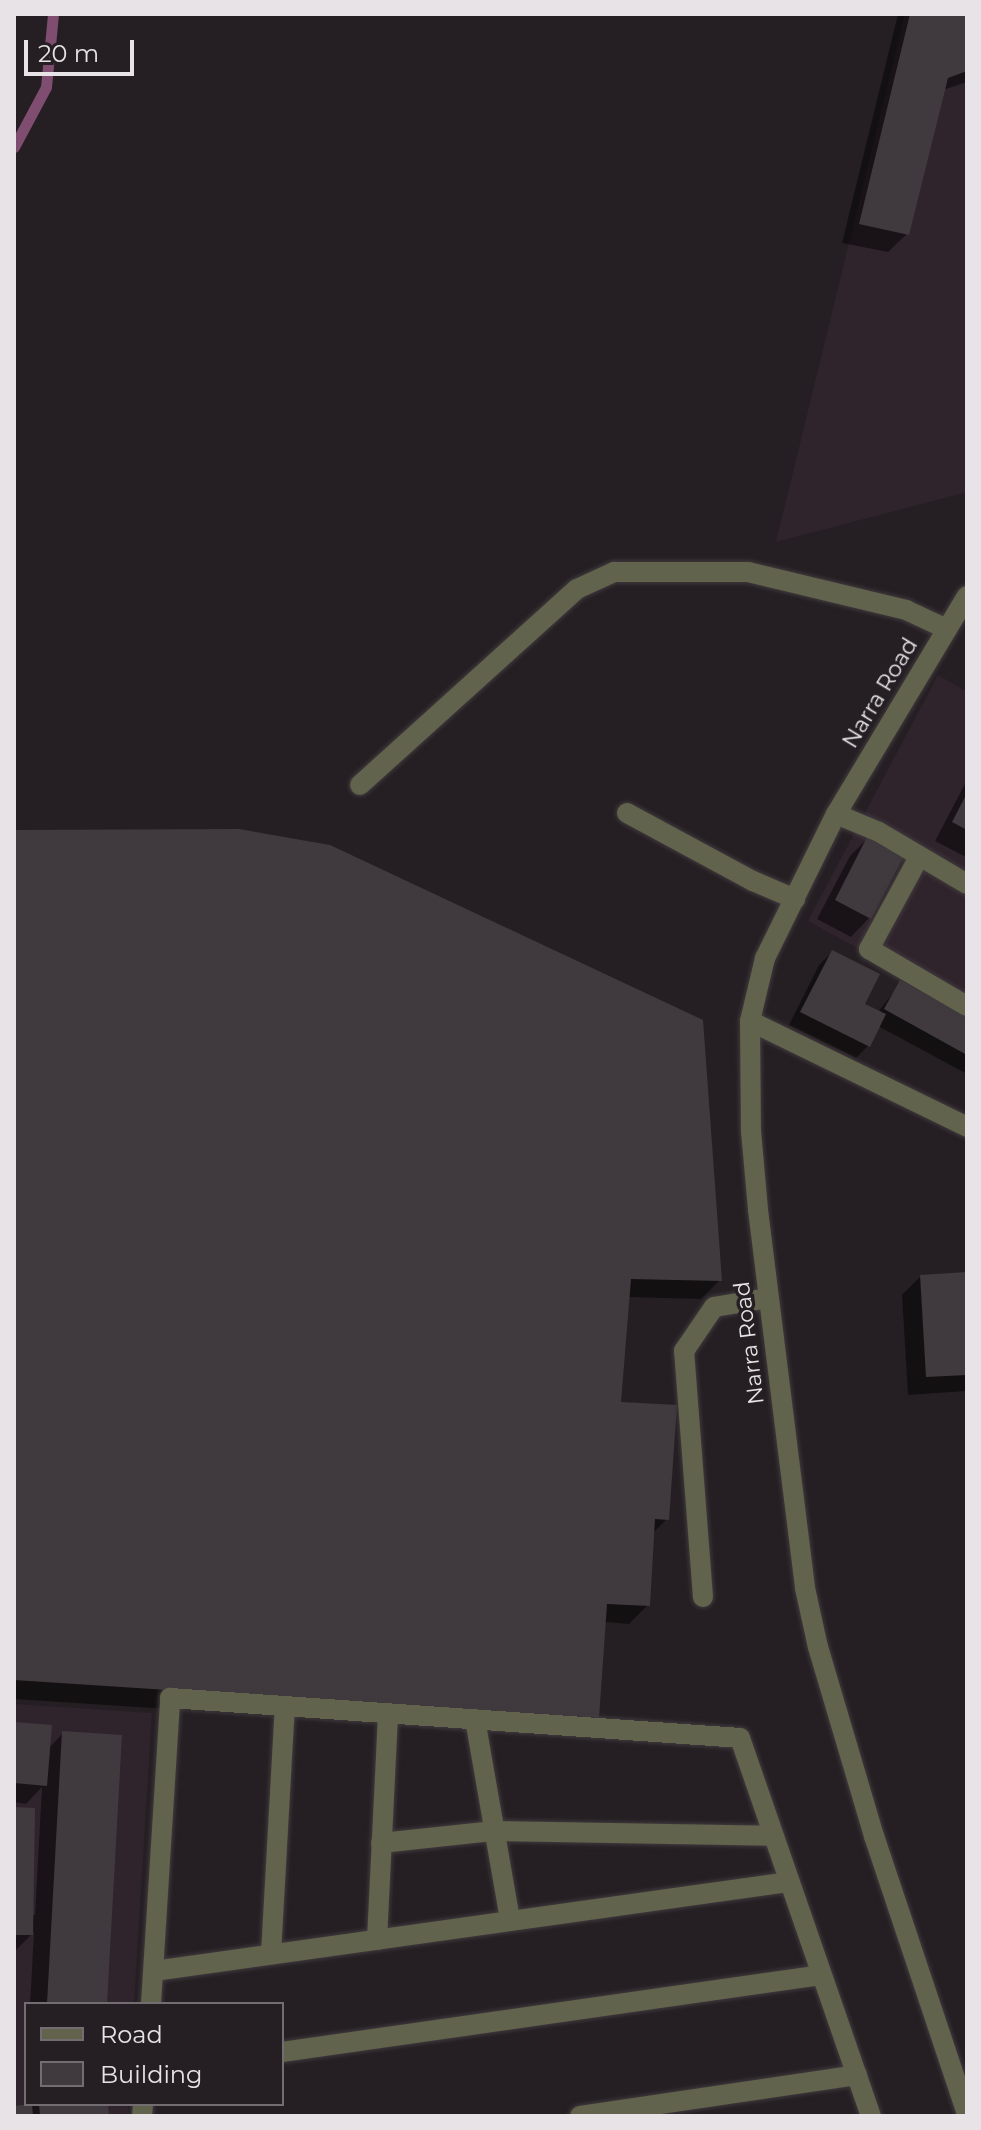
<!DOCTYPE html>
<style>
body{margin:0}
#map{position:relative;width:981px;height:2130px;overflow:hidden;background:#251f23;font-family:Montserrat,sans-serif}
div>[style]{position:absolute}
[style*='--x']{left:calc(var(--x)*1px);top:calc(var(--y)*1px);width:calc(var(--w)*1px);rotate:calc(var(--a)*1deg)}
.built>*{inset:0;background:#30242c}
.shadow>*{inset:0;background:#0007}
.stream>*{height:11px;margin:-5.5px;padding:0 5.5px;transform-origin:5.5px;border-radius:5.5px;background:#7e4d6f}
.building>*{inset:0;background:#403a3e}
.roads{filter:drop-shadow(0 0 2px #403a3e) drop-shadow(0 0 2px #403a3e)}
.service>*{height:20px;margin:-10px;padding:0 10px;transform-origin:10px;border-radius:10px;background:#61634c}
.minor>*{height:20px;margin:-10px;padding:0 10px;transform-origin:10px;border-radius:10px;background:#61634c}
.tertiary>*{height:20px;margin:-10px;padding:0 10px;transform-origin:10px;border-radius:10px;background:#61634c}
span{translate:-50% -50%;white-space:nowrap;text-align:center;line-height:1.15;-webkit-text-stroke:7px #251f23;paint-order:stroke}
.street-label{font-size:22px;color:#e7e3e6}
.frame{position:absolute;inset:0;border:16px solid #e7e3e6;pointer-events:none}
.legend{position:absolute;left:24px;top:2002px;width:260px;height:104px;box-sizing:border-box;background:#251f23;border:2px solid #736d71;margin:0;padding:10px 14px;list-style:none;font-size:24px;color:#e7e3e6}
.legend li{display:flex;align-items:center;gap:16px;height:40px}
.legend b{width:40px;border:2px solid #736d71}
.scale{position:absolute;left:24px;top:40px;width:110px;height:36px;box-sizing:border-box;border:4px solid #e7e3e6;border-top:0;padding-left:10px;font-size:24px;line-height:28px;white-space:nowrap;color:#e7e3e6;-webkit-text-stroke:6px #251f23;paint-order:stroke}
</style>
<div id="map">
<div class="built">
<div style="clip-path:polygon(905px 14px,967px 14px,967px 492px,776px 542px)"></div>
<div style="clip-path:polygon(938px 675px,967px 692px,967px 1008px,808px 921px)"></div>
<div style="clip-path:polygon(14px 1704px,152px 1713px,134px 2004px,26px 2004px,26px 2104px,128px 2104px,128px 2116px,14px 2116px)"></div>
</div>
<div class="shadow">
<div style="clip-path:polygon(898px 14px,967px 14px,967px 82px,943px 90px,907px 234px,888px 252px,842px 243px)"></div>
<div style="clip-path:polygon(967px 780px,967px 853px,964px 856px,935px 841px)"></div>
<div style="clip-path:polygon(14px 832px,720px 1280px,701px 1299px,627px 1297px,619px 1404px,667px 1519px,652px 1534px,648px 1605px,629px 1624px,604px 1622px,597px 1717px,579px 1736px,14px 1699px)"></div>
<div style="clip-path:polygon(869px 837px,869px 918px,851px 937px,817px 919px,850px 856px)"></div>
<div style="clip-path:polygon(832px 952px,863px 1005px,878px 1012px,901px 983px,967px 1019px,967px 1074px,878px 1026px,868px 1046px,856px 1058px,789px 1025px,819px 965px)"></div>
<div style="clip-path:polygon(967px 1274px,967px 1391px,908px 1395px,902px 1295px,921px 1276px)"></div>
<div style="clip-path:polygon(14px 1724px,48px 1749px,63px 1733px,105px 2004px,30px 2004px,34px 1932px,14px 1952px,14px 1809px,32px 1915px,35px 1915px,42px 1787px,26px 1804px,14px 1802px)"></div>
<div style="clip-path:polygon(35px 2104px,106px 2104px,107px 2116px,14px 2116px,14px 2108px)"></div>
</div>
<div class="stream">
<div style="--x:14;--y:147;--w:68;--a:-61.9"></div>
<div style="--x:46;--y:87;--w:73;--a:-84.5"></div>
</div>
<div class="building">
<div style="clip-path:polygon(910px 14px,967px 14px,967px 71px,948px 78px,909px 235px,859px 224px)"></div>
<div style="clip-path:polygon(967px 793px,967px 830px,952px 822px)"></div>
<div style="clip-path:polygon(239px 829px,330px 845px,703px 1020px,722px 1281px,631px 1279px,621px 1402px,677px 1405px,669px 1520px,655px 1519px,650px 1606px,607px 1604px,599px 1718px,14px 1680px,14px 830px)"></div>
<div style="clip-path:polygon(868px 835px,905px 854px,871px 919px,835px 900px)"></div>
<div style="clip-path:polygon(832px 950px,880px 974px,865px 1004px,886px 1014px,870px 1047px,800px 1012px)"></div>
<div style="clip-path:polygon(900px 980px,967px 1016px,967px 1055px,884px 1009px)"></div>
<div style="clip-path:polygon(967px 1272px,967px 1375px,926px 1377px,920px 1275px)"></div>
<div style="clip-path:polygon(14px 1722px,52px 1725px,47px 1786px,14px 1783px)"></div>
<div style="clip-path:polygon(62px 1731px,122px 1735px,107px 2004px,47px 2004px)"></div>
<div style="clip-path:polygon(14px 1807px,35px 1808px,33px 1935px,14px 1935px)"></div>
<div style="clip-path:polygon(32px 2104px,33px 2116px,14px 2116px,14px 2106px)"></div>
<div style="clip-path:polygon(39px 2104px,108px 2104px,109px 2116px,40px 2116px)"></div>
</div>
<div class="roads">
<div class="service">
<div style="--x:360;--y:785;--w:292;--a:-42.1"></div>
<div style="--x:577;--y:589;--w:41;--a:-24.7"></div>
<div style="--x:614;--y:572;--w:134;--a:0"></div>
<div style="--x:748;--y:572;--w:163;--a:13.5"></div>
<div style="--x:906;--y:610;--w:45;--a:24.9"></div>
<div style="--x:627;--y:813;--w:143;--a:28.4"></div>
<div style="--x:753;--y:881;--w:46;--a:23.2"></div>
<div style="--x:836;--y:814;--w:47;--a:22.7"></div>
<div style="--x:879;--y:832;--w:102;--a:30.6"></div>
<div style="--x:919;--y:857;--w:105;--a:118.5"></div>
<div style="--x:869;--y:949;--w:113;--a:30.2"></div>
<div style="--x:750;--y:1021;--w:242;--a:26"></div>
<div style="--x:703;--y:1597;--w:247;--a:-94.4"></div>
<div style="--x:684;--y:1351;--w:53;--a:-55.7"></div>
<div style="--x:714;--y:1307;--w:55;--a:-9.5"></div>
<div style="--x:475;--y:1719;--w:204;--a:80.1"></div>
<div style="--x:381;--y:1843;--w:114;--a:-6.1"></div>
<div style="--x:494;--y:1831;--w:278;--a:1"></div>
<div style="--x:377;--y:1940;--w:227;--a:-87.2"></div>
<div style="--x:271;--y:1954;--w:247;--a:-86.8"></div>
<div style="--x:154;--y:1971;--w:640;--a:-7.99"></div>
<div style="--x:282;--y:2052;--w:544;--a:-8.13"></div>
<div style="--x:580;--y:2116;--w:280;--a:-8.4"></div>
</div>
<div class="minor">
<div style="--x:151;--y:2004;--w:307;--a:-86.4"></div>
<div style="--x:170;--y:1698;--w:571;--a:4.01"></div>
<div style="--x:740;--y:1738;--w:400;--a:70.9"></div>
<div style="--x:142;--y:2116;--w:12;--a:-85"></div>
</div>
<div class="tertiary">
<div style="--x:967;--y:596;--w:254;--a:121"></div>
<div style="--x:836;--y:814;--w:161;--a:116.2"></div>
<div style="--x:765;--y:958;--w:65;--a:103.4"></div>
<div style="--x:750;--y:1021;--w:110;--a:89.5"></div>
<div style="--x:751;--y:1131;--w:79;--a:84.9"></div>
<div style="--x:758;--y:1210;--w:381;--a:82.9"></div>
<div style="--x:805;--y:1588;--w:60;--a:77.6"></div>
<div style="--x:818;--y:1647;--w:197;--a:73.5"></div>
<div style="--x:874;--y:1836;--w:293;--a:71.5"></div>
</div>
</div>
<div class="street-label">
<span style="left:880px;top:693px;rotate:-59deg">Narra Road</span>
<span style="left:749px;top:1343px;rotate:-97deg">Narra Road</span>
</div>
<div class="frame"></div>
<ul class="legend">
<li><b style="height:10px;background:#61634c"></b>Road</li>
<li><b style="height:22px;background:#403a3e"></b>Building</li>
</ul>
<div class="scale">20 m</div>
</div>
